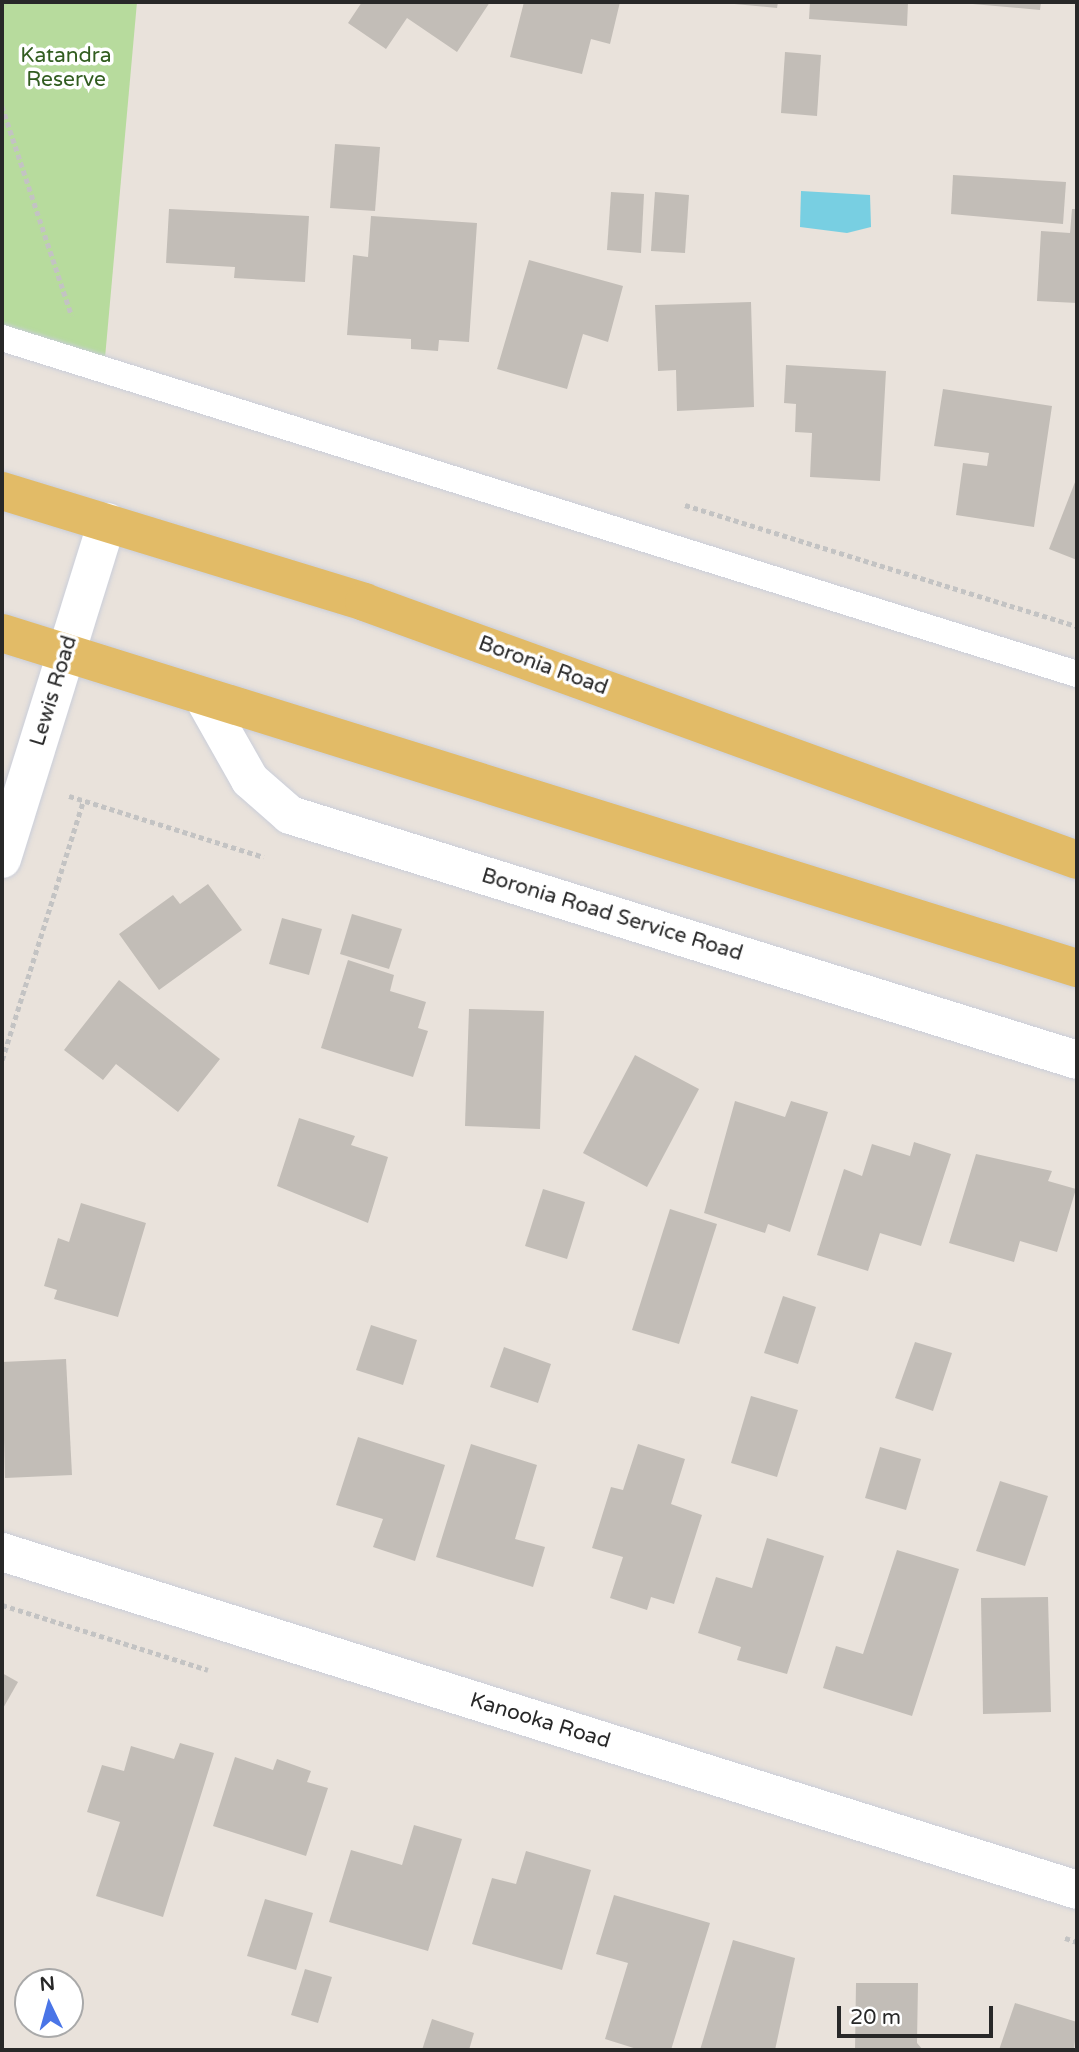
<!DOCTYPE html>
<style>
body{margin:0}
#map{position:relative;width:1079px;height:2052px;overflow:hidden;background:#e9e2db;font-family:"Varela Round",sans-serif}
div>[style]{position:absolute}
[style*='--x']{left:calc(var(--x)*1px);top:calc(var(--y)*1px);width:calc(var(--w)*1px);rotate:calc(var(--a)*1deg)}
.green>*{inset:0;background:#b7db9d}
.water>*{inset:0;background:#78cfe2}
.building>*{inset:0;background:#c2bdb7}
.path>*{height:4.5px;margin-top:-2.25px;transform-origin:0;background:repeating-linear-gradient(90deg,#c3c3c3 0 5px,transparent 0 8.5px)}
.roads{filter:drop-shadow(0 0 2px #caced9) drop-shadow(0 0 2px #caced9)}
.service>*{height:26px;margin:-13px;padding:0 13px;transform-origin:13px;border-radius:13px;background:#fff}
.minor>*{height:38px;margin:-19px;padding:0 19px;transform-origin:19px;border-radius:19px;background:#fff}
.tertiary>*{height:38px;margin:-19px;padding:0 19px;transform-origin:19px;border-radius:19px;background:#fff}
.primary>*{height:38px;margin:-19px;padding:0 19px;transform-origin:19px;border-radius:19px;background:#e2bb67}
span{translate:-50% -50%;white-space:nowrap;text-align:center;line-height:1.15;-webkit-text-stroke:7px #fff;paint-order:stroke}
.park-label{font-size:21px;color:#325d20}
.street-label{font-size:21px;color:#282828}
.frame{position:absolute;inset:0;border:4px solid #282828;pointer-events:none}
.north{position:absolute;left:14px;top:1968px;width:70px;height:70px;box-sizing:border-box;background:#fff;border:2px solid #a9a9a9;border-radius:50%;rotate:355deg;font-size:19px;font-weight:700;line-height:28px;text-align:center;color:#282828}
.north::after{content:'';display:block;margin:auto;width:24px;height:32px;background:#4a75e7;clip-path:polygon(50% 0,100% 100%,50% 72%,0 100%)}
.scale{position:absolute;left:837px;top:2006px;width:156px;height:32px;box-sizing:border-box;border:4px solid #282828;border-top:0;padding-left:9px;font-size:21px;line-height:24px;white-space:nowrap;color:#282828;-webkit-text-stroke:5px #fff;paint-order:stroke}
</style>
<div id="map">
<div class="green">
<div style="clip-path:polygon(2px 2px,137px 2px,104px 369px,2px 338px)"></div>
</div>
<div class="water">
<div style="clip-path:polygon(801px 191px,870px 195px,871px 227px,847px 233px,800px 227px)"></div>
</div>
<div class="building">
<div style="clip-path:polygon(362px 2px,490px 2px,457px 52px,407px 18px,386px 49px,348px 23px)"></div>
<div style="clip-path:polygon(524px 2px,620px 2px,610px 44px,591px 39px,582px 74px,510px 57px)"></div>
<div style="clip-path:polygon(713px 2px,778px 2px,777px 8px)"></div>
<div style="clip-path:polygon(810px 2px,908px 2px,907px 26px,809px 19px)"></div>
<div style="clip-path:polygon(950px 2px,1041px 2px,1040px 10px)"></div>
<div style="clip-path:polygon(785px 52px,821px 55px,817px 116px,781px 113px)"></div>
<div style="clip-path:polygon(335px 144px,380px 147px,375px 211px,330px 208px)"></div>
<div style="clip-path:polygon(953px 175px,1066px 182px,1063px 224px,951px 214px)"></div>
<div style="clip-path:polygon(611px 192px,644px 194px,641px 253px,607px 250px)"></div>
<div style="clip-path:polygon(655px 192px,689px 195px,685px 253px,651px 251px)"></div>
<div style="clip-path:polygon(169px 209px,309px 216px,305px 282px,234px 278px,235px 267px,166px 263px)"></div>
<div style="clip-path:polygon(1072px 209px,1077px 209px,1077px 303px,1037px 301px,1041px 231px,1070px 233px)"></div>
<div style="clip-path:polygon(371px 216px,477px 223px,469px 342px,439px 340px,438px 351px,411px 349px,411px 339px,347px 335px,353px 255px,368px 257px)"></div>
<div style="clip-path:polygon(529px 260px,623px 286px,608px 342px,583px 334px,567px 389px,497px 369px)"></div>
<div style="clip-path:polygon(751px 302px,754px 407px,677px 411px,676px 370px,658px 371px,655px 305px)"></div>
<div style="clip-path:polygon(786px 365px,886px 371px,880px 481px,810px 477px,812px 433px,795px 432px,796px 404px,784px 403px)"></div>
<div style="clip-path:polygon(943px 389px,1052px 406px,1034px 527px,956px 515px,963px 463px,987px 466px,989px 453px,934px 446px)"></div>
<div style="clip-path:polygon(1077px 477px,1077px 560px,1049px 549px)"></div>
<div style="clip-path:polygon(208px 884px,242px 930px,159px 990px,119px 934px,173px 895px,180px 904px)"></div>
<div style="clip-path:polygon(352px 914px,402px 929px,389px 969px,340px 954px)"></div>
<div style="clip-path:polygon(282px 918px,322px 929px,309px 975px,269px 964px)"></div>
<div style="clip-path:polygon(348px 960px,394px 975px,390px 991px,426px 1002px,418px 1028px,428px 1031px,413px 1077px,321px 1048px)"></div>
<div style="clip-path:polygon(119px 980px,220px 1059px,178px 1112px,116px 1064px,103px 1080px,64px 1050px)"></div>
<div style="clip-path:polygon(469px 1009px,544px 1011px,540px 1129px,465px 1126px)"></div>
<div style="clip-path:polygon(635px 1055px,699px 1089px,647px 1187px,583px 1153px)"></div>
<div style="clip-path:polygon(735px 1101px,785px 1117px,791px 1101px,828px 1112px,790px 1232px,768px 1224px,765px 1233px,704px 1213px)"></div>
<div style="clip-path:polygon(299px 1118px,355px 1136px,351px 1145px,388px 1157px,368px 1223px,277px 1186px)"></div>
<div style="clip-path:polygon(914px 1142px,951px 1154px,921px 1246px,880px 1233px,868px 1271px,817px 1255px,844px 1169px,862px 1176px,872px 1144px,910px 1156px)"></div>
<div style="clip-path:polygon(976px 1154px,1052px 1171px,1048px 1181px,1076px 1189px,1057px 1252px,1020px 1241px,1014px 1262px,949px 1243px)"></div>
<div style="clip-path:polygon(543px 1189px,585px 1202px,567px 1259px,525px 1246px)"></div>
<div style="clip-path:polygon(81px 1203px,146px 1223px,118px 1317px,54px 1299px,57px 1290px,44px 1286px,58px 1238px,69px 1242px)"></div>
<div style="clip-path:polygon(670px 1209px,717px 1224px,679px 1344px,632px 1330px)"></div>
<div style="clip-path:polygon(783px 1296px,816px 1307px,798px 1364px,764px 1353px)"></div>
<div style="clip-path:polygon(371px 1325px,417px 1340px,403px 1385px,356px 1370px)"></div>
<div style="clip-path:polygon(915px 1342px,952px 1353px,933px 1411px,895px 1398px)"></div>
<div style="clip-path:polygon(504px 1347px,551px 1364px,538px 1403px,490px 1387px)"></div>
<div style="clip-path:polygon(66px 1359px,72px 1475px,5px 1478px,2px 1362px)"></div>
<div style="clip-path:polygon(751px 1396px,798px 1410px,777px 1477px,731px 1463px)"></div>
<div style="clip-path:polygon(358px 1437px,445px 1465px,415px 1561px,373px 1547px,383px 1519px,336px 1505px)"></div>
<div style="clip-path:polygon(471px 1444px,537px 1465px,515px 1539px,545px 1547px,533px 1587px,436px 1557px)"></div>
<div style="clip-path:polygon(638px 1444px,685px 1459px,671px 1504px,702px 1515px,674px 1604px,651px 1597px,647px 1610px,610px 1598px,623px 1557px,592px 1548px,611px 1487px,623px 1490px)"></div>
<div style="clip-path:polygon(880px 1447px,921px 1459px,906px 1510px,865px 1498px)"></div>
<div style="clip-path:polygon(1000px 1481px,1048px 1496px,1025px 1566px,976px 1551px)"></div>
<div style="clip-path:polygon(767px 1538px,824px 1556px,787px 1674px,737px 1660px,741px 1647px,698px 1633px,716px 1577px,752px 1588px)"></div>
<div style="clip-path:polygon(897px 1550px,959px 1569px,912px 1716px,823px 1688px,836px 1646px,863px 1654px)"></div>
<div style="clip-path:polygon(1048px 1597px,1051px 1712px,983px 1714px,981px 1598px)"></div>
<div style="clip-path:polygon(2px 1673px,18px 1682px,2px 1710px)"></div>
<div style="clip-path:polygon(180px 1743px,214px 1753px,163px 1917px,96px 1896px,120px 1822px,87px 1812px,102px 1765px,124px 1771px,131px 1746px,174px 1759px)"></div>
<div style="clip-path:polygon(235px 1757px,273px 1770px,277px 1759px,311px 1771px,307px 1782px,328px 1788px,306px 1856px,213px 1826px)"></div>
<div style="clip-path:polygon(414px 1825px,462px 1839px,428px 1951px,329px 1922px,351px 1850px,402px 1865px)"></div>
<div style="clip-path:polygon(526px 1851px,591px 1870px,562px 1970px,472px 1944px,492px 1878px,516px 1884px)"></div>
<div style="clip-path:polygon(614px 1895px,710px 1923px,671px 2050px,640px 2050px,605px 2039px,628px 1963px,596px 1954px)"></div>
<div style="clip-path:polygon(265px 1899px,313px 1913px,296px 1970px,247px 1956px)"></div>
<div style="clip-path:polygon(733px 1940px,795px 1958px,775px 2050px,700px 2050px)"></div>
<div style="clip-path:polygon(305px 1969px,332px 1977px,318px 2023px,291px 2015px)"></div>
<div style="clip-path:polygon(856px 1983px,918px 1983px,917px 2043px,923px 2050px,855px 2050px)"></div>
<div style="clip-path:polygon(1015px 2003px,1077px 2022px,1074px 2050px,999px 2050px)"></div>
<div style="clip-path:polygon(432px 2019px,474px 2033px,469px 2050px,422px 2050px)"></div>
</div>
<div class="path">
<div style="--x:2;--y:106;--w:221;--a:71.6"></div>
<div style="--x:685;--y:505;--w:410;--a:17.2"></div>
<div style="--x:69;--y:796;--w:204;--a:17.4"></div>
<div style="--x:2;--y:1060;--w:271;--a:-72.6"></div>
<div style="--x:2;--y:1605;--w:216;--a:17.5"></div>
<div style="--x:1065;--y:1938;--w:13;--a:18"></div>
</div>
<div class="roads">
<div class="service">
<div style="--x:2;--y:338;--w:1126;--a:17.36"></div>
</div>
<div class="minor">
<div style="--x:203;--y:697;--w:95;--a:60.5"></div>
<div style="--x:250;--y:780;--w:53;--a:41.2"></div>
<div style="--x:290;--y:815;--w:824;--a:17.29"></div>
<div style="--x:2;--y:1552;--w:1127;--a:17.45"></div>
</div>
<div class="tertiary">
<div style="--x:2;--y:859;--w:353;--a:-72.7"></div>
</div>
<div class="primary">
<div style="--x:2;--y:491;--w:379;--a:17"></div>
<div style="--x:364;--y:602;--w:758;--a:19.89"></div>
<div style="--x:2;--y:633;--w:1126;--a:17.31"></div>
</div>
</div>
<div class="park-label">
<span style="left:66px;top:68px">Katandra<br>Reserve</span>
</div>
<div class="street-label">
<span style="left:543px;top:666px;rotate:20deg">Boronia Road</span>
<span style="left:54px;top:691px;rotate:-73deg">Lewis Road</span>
<span style="left:612px;top:915px;rotate:17deg">Boronia Road Service Road</span>
<span style="left:540px;top:1721px;rotate:17deg">Kanooka Road</span>
</div>
<div class="frame"></div>
<div class="north">N</div>
<div class="scale">20 m</div>
</div>
